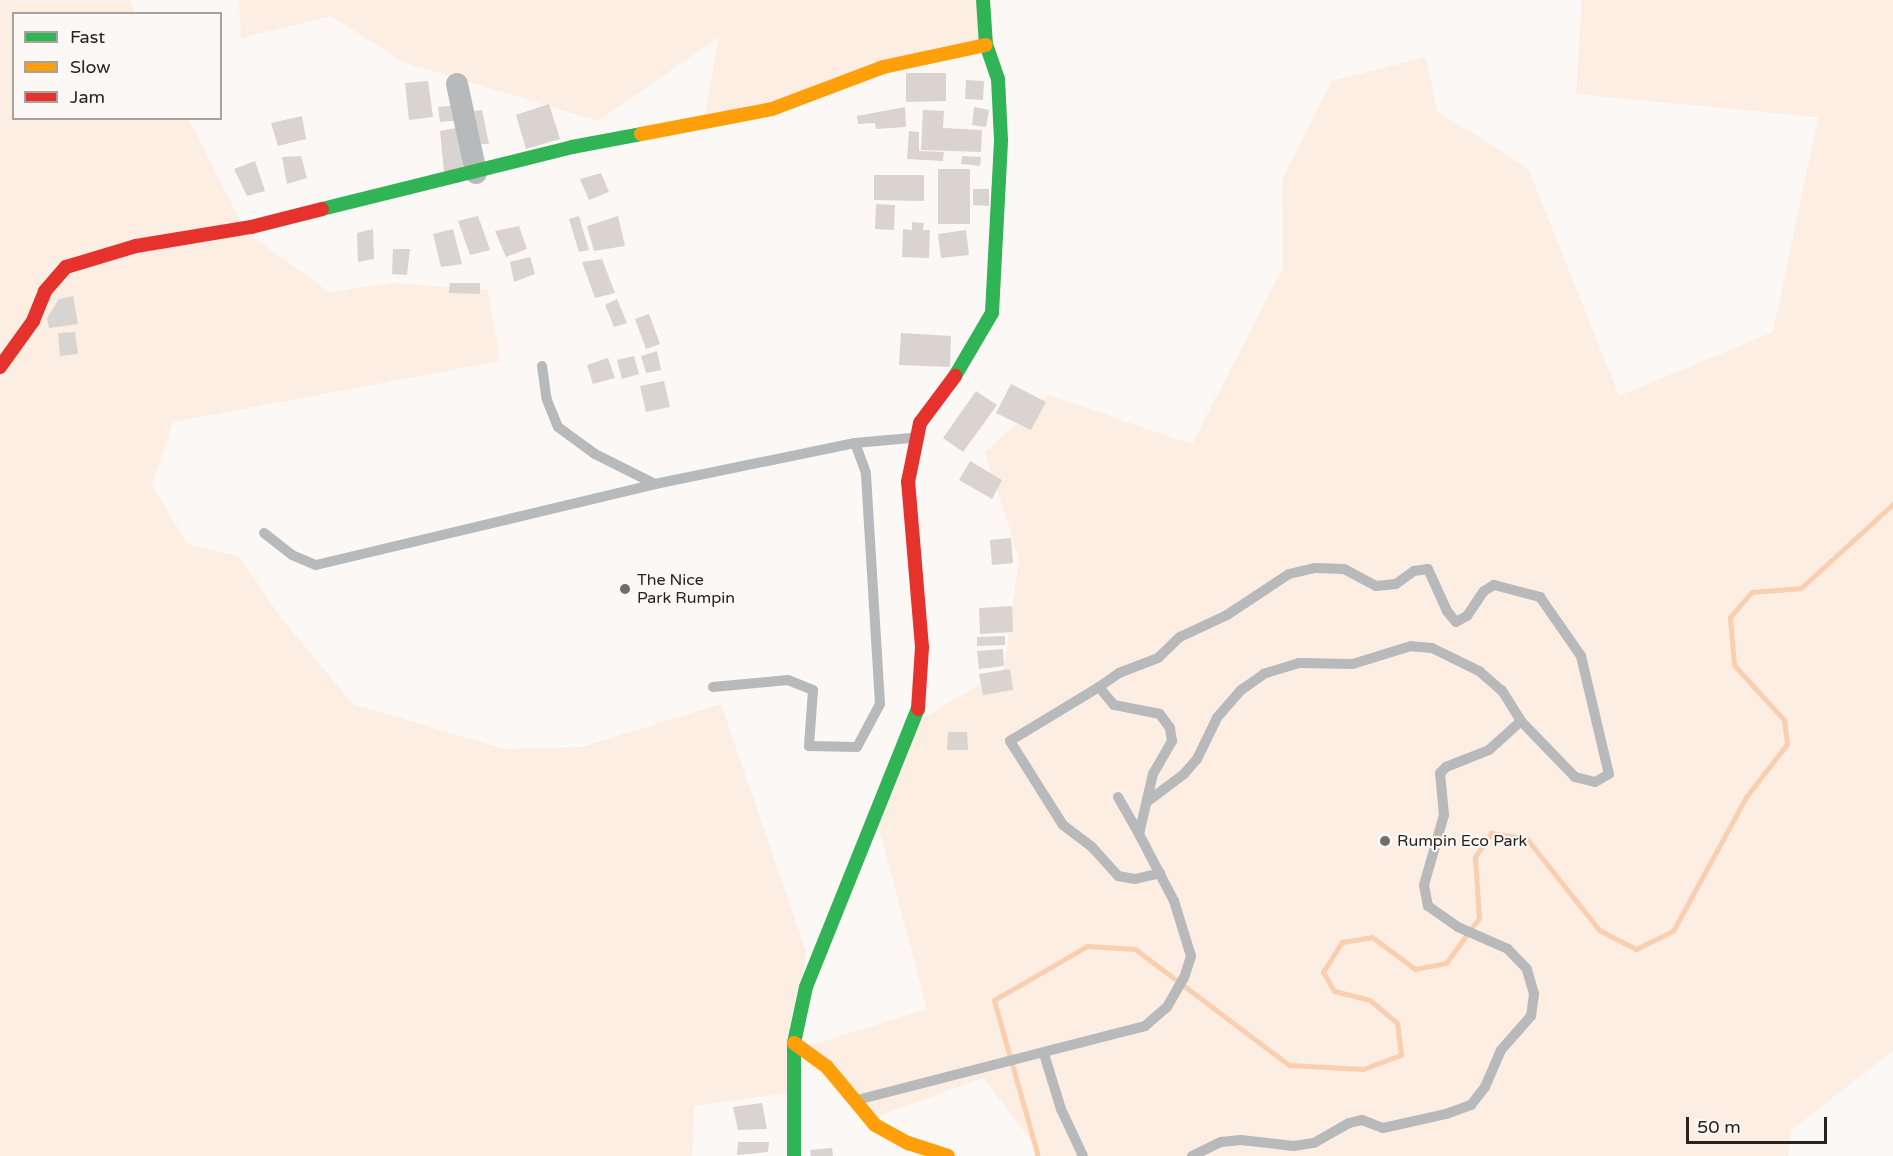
<!DOCTYPE html>
<style>
body{margin:0}
#map{position:relative;width:1893px;height:1156px;overflow:hidden;background:#fbf8f6;font-family:"Varela Round",sans-serif}
div>[style]{position:absolute}
[style*='--x']{left:calc(var(--x)*1px);top:calc(var(--y)*1px);width:calc(var(--w)*1px);rotate:calc(var(--a)*1deg)}
.green>*{inset:0;background:#fceee3}
.stream>*{height:5px;margin:-2.5px;padding:0 2.5px;transform-origin:2.5px;border-radius:2.5px;background:#f9cfb0}
.building>*{inset:0;background:#d9d4d0}
.lane>*{height:10px;margin:-5px;padding:0 5px;transform-origin:5px;border-radius:5px;background:#b7b9ba}
.street>*{height:22px;margin:-11px;padding:0 11px;transform-origin:11px;border-radius:11px;background:#b7b9ba}
.fast>*{height:14px;margin:-7px;padding:0 7px;transform-origin:7px;border-radius:7px;background:#30b455}
.slow>*{height:14px;margin:-7px;padding:0 7px;transform-origin:7px;border-radius:7px;background:#ff9f0a}
.jam>*{height:14px;margin:-7px;padding:0 7px;transform-origin:7px;border-radius:7px;background:#e5322d}
.dots>*{width:16px;height:16px;translate:-50% -50%;box-sizing:border-box;border:3px solid #fcf8f5;border-radius:50%}
span{translate:-50% -50%;white-space:nowrap;text-align:center;line-height:1.15;-webkit-text-stroke:4.5px #fcf8f5;paint-order:stroke}
.poi-label{font-size:16px;color:#2a221d}
.left{translate:0 -50%;text-align:left}
.legend{position:absolute;left:12px;top:12px;width:210px;height:108px;box-sizing:border-box;background:#fcf8f5;border:2px solid #a8a29f;margin:0;padding:8px 10px;list-style:none;font-size:18px;color:#2a221d}
.legend li{display:flex;align-items:center;gap:12px;height:30px}
.legend b{width:30px;border:2px solid #a8a29f}
.scale{position:absolute;left:1686px;top:1117px;width:141px;height:27px;box-sizing:border-box;border:3px solid #2a221d;border-top:0;padding-left:8px;font-size:18px;line-height:21px;white-space:nowrap;color:#2a221d;-webkit-text-stroke:4px #fcf8f5;paint-order:stroke}
</style>
<div id="map">
<div class="green">
<div style="clip-path:polygon(0 0,129px 0,136px 13px,14px 14px,14px 118px,189px 119px,246px 232px,329px 292px,393px 283px,488px 290px,500px 361px,173px 422px,152px 485px,187px 544px,238px 556px,282px 619px,353px 704px,504px 749px,582px 747px,721px 704px,806px 952px,795px 1050px,927px 1009px,875px 813px,922px 719px,1004px 669px,1019px 559px,985px 452px,1048px 395px,1192px 444px,1283px 268px,1282px 179px,1332px 81px,1426px 57px,1437px 111px,1528px 168px,1619px 396px,1773px 332px,1818px 117px,1576px 94px,1582px 0,1893px 0,1893px 1051px,1791px 1130px,1788px 1156px,1043px 1156px,983px 1078px,870px 1119px,795px 1051px,789px 1093px,694px 1106px,692px 1156px,0 1156px)"></div>
<div style="clip-path:polygon(239px 0,977px 0,979px 52px,704px 118px,719px 37px,598px 121px,403px 62px,331px 16px,241px 38px)"></div>
</div>
<div class="stream">
<div style="--x:1038;--y:1156;--w:162;--a:-105.8"></div>
<div style="--x:994;--y:1000;--w:108;--a:-30.1"></div>
<div style="--x:1087;--y:946;--w:48;--a:3.6"></div>
<div style="--x:1135;--y:949;--w:193;--a:37"></div>
<div style="--x:1289;--y:1065;--w:74;--a:3.1"></div>
<div style="--x:1363;--y:1069;--w:40;--a:-20.2"></div>
<div style="--x:1401;--y:1055;--w:32;--a:-97"></div>
<div style="--x:1397;--y:1023;--w:35;--a:-140"></div>
<div style="--x:1370;--y:1000;--w:37;--a:-166"></div>
<div style="--x:1334;--y:991;--w:22;--a:-120"></div>
<div style="--x:1323;--y:972;--w:36;--a:-58"></div>
<div style="--x:1342;--y:942;--w:30;--a:-9"></div>
<div style="--x:1372;--y:937;--w:54;--a:36.7"></div>
<div style="--x:1415;--y:969;--w:32;--a:-11"></div>
<div style="--x:1446;--y:963;--w:56;--a:-53.7"></div>
<div style="--x:1479;--y:918;--w:61;--a:-93.8"></div>
<div style="--x:1475;--y:857;--w:29;--a:-56"></div>
<div style="--x:1491;--y:833;--w:36;--a:9"></div>
<div style="--x:1527;--y:839;--w:116;--a:51.6"></div>
<div style="--x:1599;--y:930;--w:42;--a:27.2"></div>
<div style="--x:1636;--y:949;--w:41;--a:-25.9"></div>
<div style="--x:1673;--y:931;--w:153;--a:-61.4"></div>
<div style="--x:1746;--y:797;--w:67;--a:-52.3"></div>
<div style="--x:1787;--y:744;--w:24;--a:-97"></div>
<div style="--x:1784;--y:720;--w:74;--a:-132.3"></div>
<div style="--x:1734;--y:665;--w:48;--a:-94.8"></div>
<div style="--x:1730;--y:617;--w:33;--a:-49"></div>
<div style="--x:1752;--y:592;--w:49;--a:-4.7"></div>
<div style="--x:1801;--y:588;--w:125;--a:-42.4"></div>
</div>
<div class="building">
<div style="clip-path:polygon(906px 73px,946px 73px,946px 101px,906px 102px)"></div>
<div style="clip-path:polygon(966px 80px,984px 81px,983px 100px,965px 99px)"></div>
<div style="clip-path:polygon(428px 81px,433px 117px,409px 120px,405px 83px)"></div>
<div style="clip-path:polygon(549px 104px,560px 139px,526px 149px,516px 115px)"></div>
<div style="clip-path:polygon(461px 105px,462px 120px,440px 122px,438px 107px)"></div>
<div style="clip-path:polygon(905px 107px,906px 127px,876px 129px,875px 123px,858px 124px,857px 116px)"></div>
<div style="clip-path:polygon(974px 107px,989px 110px,986px 127px,972px 125px)"></div>
<div style="clip-path:polygon(482px 110px,489px 144px,481px 144px,474px 111px)"></div>
<div style="clip-path:polygon(923px 110px,944px 111px,943px 128px,982px 130px,981px 152px,921px 150px)"></div>
<div style="clip-path:polygon(302px 116px,306px 139px,278px 146px,271px 123px)"></div>
<div style="clip-path:polygon(461px 127px,463px 172px,444px 172px,440px 131px)"></div>
<div style="clip-path:polygon(909px 131px,919px 132px,919px 151px,944px 152px,943px 161px,907px 159px)"></div>
<div style="clip-path:polygon(301px 156px,307px 178px,287px 184px,282px 157px)"></div>
<div style="clip-path:polygon(962px 156px,981px 157px,980px 166px,961px 164px)"></div>
<div style="clip-path:polygon(255px 161px,265px 191px,247px 196px,234px 169px)"></div>
<div style="clip-path:polygon(938px 169px,970px 169px,970px 224px,938px 224px)"></div>
<div style="clip-path:polygon(601px 173px,609px 192px,589px 200px,580px 179px)"></div>
<div style="clip-path:polygon(874px 175px,924px 175px,924px 201px,874px 200px)"></div>
<div style="clip-path:polygon(973px 189px,989px 189px,989px 206px,973px 205px)"></div>
<div style="clip-path:polygon(876px 204px,895px 205px,894px 230px,875px 229px)"></div>
<div style="clip-path:polygon(478px 216px,490px 250px,470px 255px,458px 221px)"></div>
<div style="clip-path:polygon(579px 216px,589px 250px,579px 252px,569px 219px)"></div>
<div style="clip-path:polygon(618px 216px,625px 246px,594px 251px,587px 226px)"></div>
<div style="clip-path:polygon(912px 222px,924px 223px,923px 230px,930px 230px,929px 258px,902px 257px,903px 229px,912px 230px)"></div>
<div style="clip-path:polygon(519px 226px,527px 249px,506px 257px,495px 231px)"></div>
<div style="clip-path:polygon(373px 229px,374px 259px,358px 262px,357px 233px)"></div>
<div style="clip-path:polygon(453px 229px,462px 264px,441px 267px,433px 234px)"></div>
<div style="clip-path:polygon(966px 230px,969px 255px,941px 258px,938px 234px)"></div>
<div style="clip-path:polygon(393px 249px,410px 249px,407px 275px,392px 274px)"></div>
<div style="clip-path:polygon(530px 257px,535px 274px,514px 282px,510px 262px)"></div>
<div style="clip-path:polygon(602px 259px,615px 293px,595px 298px,582px 262px)"></div>
<div style="clip-path:polygon(450px 283px,480px 283px,480px 294px,449px 293px)"></div>
<div style="clip-path:polygon(73px 296px,78px 324px,49px 328px,47px 318px,59px 299px)"></div>
<div style="clip-path:polygon(617px 299px,627px 323px,614px 327px,605px 305px)"></div>
<div style="clip-path:polygon(649px 314px,660px 344px,646px 349px,635px 319px)"></div>
<div style="clip-path:polygon(75px 332px,78px 354px,60px 356px,58px 333px)"></div>
<div style="clip-path:polygon(901px 333px,951px 336px,950px 367px,899px 365px)"></div>
<div style="clip-path:polygon(657px 351px,661px 370px,646px 373px,641px 356px)"></div>
<div style="clip-path:polygon(634px 356px,639px 374px,622px 379px,617px 360px)"></div>
<div style="clip-path:polygon(608px 358px,615px 378px,593px 384px,587px 365px)"></div>
<div style="clip-path:polygon(664px 381px,670px 407px,646px 412px,640px 386px)"></div>
<div style="clip-path:polygon(1011px 384px,1046px 402px,1031px 430px,996px 413px)"></div>
<div style="clip-path:polygon(976px 391px,997px 405px,963px 452px,943px 438px)"></div>
<div style="clip-path:polygon(970px 461px,1002px 480px,992px 499px,959px 480px)"></div>
<div style="clip-path:polygon(1011px 538px,1013px 563px,992px 565px,990px 540px)"></div>
<div style="clip-path:polygon(1012px 606px,1013px 632px,980px 634px,979px 608px)"></div>
<div style="clip-path:polygon(1005px 636px,1005px 645px,977px 646px,977px 637px)"></div>
<div style="clip-path:polygon(1003px 649px,1004px 666px,979px 669px,977px 651px)"></div>
<div style="clip-path:polygon(1010px 669px,1013px 690px,983px 695px,979px 674px)"></div>
<div style="clip-path:polygon(948px 732px,967px 732px,968px 750px,947px 750px)"></div>
<div style="clip-path:polygon(762px 1103px,767px 1129px,738px 1130px,733px 1107px)"></div>
<div style="clip-path:polygon(738px 1142px,769px 1142px,768px 1152px,737px 1155px)"></div>
<div style="clip-path:polygon(832px 1148px,833px 1156px,811px 1156px,810px 1150px)"></div>
</div>
<div class="lane">
<div style="--x:542;--y:366;--w:34;--a:82"></div>
<div style="--x:547;--y:400;--w:29;--a:68"></div>
<div style="--x:558;--y:427;--w:46;--a:36.1"></div>
<div style="--x:595;--y:454;--w:67;--a:26.6"></div>
<div style="--x:264;--y:533;--w:36;--a:38"></div>
<div style="--x:292;--y:555;--w:26;--a:23"></div>
<div style="--x:316;--y:565;--w:349;--a:-13.4"></div>
<div style="--x:655;--y:484;--w:204;--a:-11.6"></div>
<div style="--x:855;--y:443;--w:56;--a:-5.1"></div>
<div style="--x:713;--y:687;--w:75;--a:-5.3"></div>
<div style="--x:788;--y:680;--w:27;--a:22"></div>
<div style="--x:813;--y:690;--w:56;--a:94.1"></div>
<div style="--x:809;--y:746;--w:48;--a:1.2"></div>
<div style="--x:857;--y:747;--w:49;--a:-61.9"></div>
<div style="--x:880;--y:704;--w:231;--a:-93.5"></div>
<div style="--x:866;--y:473;--w:32;--a:-110"></div>
<div style="--x:1099;--y:687;--w:104;--a:148.8"></div>
<div style="--x:1010;--y:741;--w:99;--a:57.8"></div>
<div style="--x:1063;--y:825;--w:36;--a:37"></div>
<div style="--x:1092;--y:847;--w:39;--a:48"></div>
<div style="--x:1118;--y:876;--w:17;--a:10"></div>
<div style="--x:1135;--y:879;--w:26;--a:-13"></div>
<div style="--x:1118;--y:797;--w:43;--a:60.4"></div>
<div style="--x:1044;--y:1054;--w:58;--a:72.8"></div>
<div style="--x:1061;--y:1109;--w:52;--a:64.9"></div>
<div style="--x:861;--y:1099;--w:293;--a:-14.4"></div>
<div style="--x:1145;--y:1026;--w:29;--a:-41"></div>
<div style="--x:1167;--y:1007;--w:34;--a:-60"></div>
<div style="--x:1184;--y:978;--w:23;--a:-72"></div>
<div style="--x:1191;--y:956;--w:58;--a:-107.2"></div>
<div style="--x:1174;--y:901;--w:76;--a:-117.6"></div>
<div style="--x:1139;--y:834;--w:62;--a:-76.9"></div>
<div style="--x:1153;--y:774;--w:38;--a:-60"></div>
<div style="--x:1172;--y:741;--w:13;--a:-99"></div>
<div style="--x:1170;--y:728;--w:17;--a:-126"></div>
<div style="--x:1160;--y:714;--w:47;--a:-168.9"></div>
<div style="--x:1114;--y:705;--w:23;--a:-130"></div>
<div style="--x:1099;--y:687;--w:24;--a:-35"></div>
<div style="--x:1119;--y:673;--w:42;--a:-21"></div>
<div style="--x:1158;--y:658;--w:30;--a:-44"></div>
<div style="--x:1180;--y:637;--w:52;--a:-25.1"></div>
<div style="--x:1227;--y:615;--w:74;--a:-33.5"></div>
<div style="--x:1289;--y:574;--w:27;--a:-13"></div>
<div style="--x:1315;--y:568;--w:29;--a:2"></div>
<div style="--x:1344;--y:569;--w:36;--a:28"></div>
<div style="--x:1376;--y:586;--w:20;--a:-6"></div>
<div style="--x:1396;--y:584;--w:22;--a:-36"></div>
<div style="--x:1414;--y:571;--w:14;--a:-8"></div>
<div style="--x:1428;--y:569;--w:46;--a:65.7"></div>
<div style="--x:1447;--y:611;--w:14;--a:51"></div>
<div style="--x:1456;--y:622;--w:13;--a:-29"></div>
<div style="--x:1467;--y:616;--w:30;--a:-56"></div>
<div style="--x:1484;--y:591;--w:12;--a:-31"></div>
<div style="--x:1494;--y:585;--w:48;--a:14.6"></div>
<div style="--x:1540;--y:597;--w:72;--a:55.2"></div>
<div style="--x:1581;--y:656;--w:121;--a:76.7"></div>
<div style="--x:1609;--y:774;--w:16;--a:150"></div>
<div style="--x:1595;--y:782;--w:21;--a:-166"></div>
<div style="--x:1575;--y:777;--w:78;--a:-134"></div>
<div style="--x:1521;--y:721;--w:36;--a:-122"></div>
<div style="--x:1502;--y:691;--w:30;--a:-139"></div>
<div style="--x:1479;--y:671;--w:52;--a:-153.9"></div>
<div style="--x:1432;--y:648;--w:21;--a:-175"></div>
<div style="--x:1411;--y:646;--w:61;--a:162.8"></div>
<div style="--x:1353;--y:664;--w:54;--a:-178.9"></div>
<div style="--x:1299;--y:663;--w:37;--a:163"></div>
<div style="--x:1264;--y:674;--w:28;--a:145"></div>
<div style="--x:1241;--y:690;--w:37;--a:131"></div>
<div style="--x:1217;--y:718;--w:46;--a:116"></div>
<div style="--x:1197;--y:759;--w:20;--a:131"></div>
<div style="--x:1184;--y:774;--w:45;--a:143.1"></div>
<div style="--x:1192;--y:1156;--w:32;--a:-26"></div>
<div style="--x:1221;--y:1142;--w:20;--a:-6"></div>
<div style="--x:1241;--y:1140;--w:53;--a:6.5"></div>
<div style="--x:1294;--y:1146;--w:20;--a:-9"></div>
<div style="--x:1314;--y:1143;--w:40;--a:-29.7"></div>
<div style="--x:1349;--y:1123;--w:13;--a:-13"></div>
<div style="--x:1362;--y:1120;--w:22;--a:21"></div>
<div style="--x:1383;--y:1128;--w:65;--a:-12.5"></div>
<div style="--x:1446;--y:1114;--w:27;--a:-20"></div>
<div style="--x:1471;--y:1105;--w:23;--a:-52"></div>
<div style="--x:1485;--y:1087;--w:40;--a:-66.6"></div>
<div style="--x:1501;--y:1050;--w:45;--a:-48.6"></div>
<div style="--x:1531;--y:1016;--w:22;--a:-82"></div>
<div style="--x:1534;--y:994;--w:26;--a:-106"></div>
<div style="--x:1527;--y:969;--w:28;--a:-134"></div>
<div style="--x:1508;--y:949;--w:55;--a:-156.3"></div>
<div style="--x:1458;--y:927;--w:37;--a:-145"></div>
<div style="--x:1428;--y:906;--w:21;--a:-101"></div>
<div style="--x:1424;--y:885;--w:73;--a:-74.1"></div>
<div style="--x:1444;--y:815;--w:42;--a:-95.4"></div>
<div style="--x:1440;--y:773;--w:8;--a:-45"></div>
<div style="--x:1446;--y:767;--w:46;--a:-21.6"></div>
<div style="--x:1489;--y:750;--w:43;--a:-42.2"></div>
</div>
<div class="street">
<div style="--x:457;--y:84;--w:91;--a:77.9"></div>
</div>
<div class="fast">
<div style="--x:322;--y:209;--w:258;--a:-13.9"></div>
<div style="--x:572;--y:147;--w:70;--a:-10.7"></div>
<div style="--x:955;--y:376;--w:73;--a:-59.6"></div>
<div style="--x:992;--y:313;--w:173;--a:-87"></div>
<div style="--x:1001;--y:140;--w:61;--a:-92.8"></div>
<div style="--x:998;--y:79;--w:36;--a:-109"></div>
<div style="--x:986;--y:45;--w:45;--a:-93.8"></div>
<div style="--x:794;--y:1156;--w:113;--a:-90"></div>
<div style="--x:794;--y:1043;--w:57;--a:-77.9"></div>
<div style="--x:806;--y:987;--w:300;--a:-68.1"></div>
</div>
<div class="slow">
<div style="--x:641;--y:134;--w:133;--a:-10.8"></div>
<div style="--x:772;--y:109;--w:119;--a:-20.7"></div>
<div style="--x:883;--y:67;--w:105;--a:-12.1"></div>
<div style="--x:794;--y:1043;--w:41;--a:36"></div>
<div style="--x:827;--y:1067;--w:75;--a:50.4"></div>
<div style="--x:875;--y:1125;--w:38;--a:29"></div>
<div style="--x:908;--y:1143;--w:42;--a:18"></div>
</div>
<div class="jam">
<div style="--x:0;--y:367;--w:57;--a:-54.3"></div>
<div style="--x:33;--y:321;--w:32;--a:-68"></div>
<div style="--x:45;--y:291;--w:32;--a:-49"></div>
<div style="--x:66;--y:267;--w:73;--a:-16.7"></div>
<div style="--x:136;--y:246;--w:117;--a:-9.4"></div>
<div style="--x:251;--y:227;--w:73;--a:-14.2"></div>
<div style="--x:918;--y:709;--w:62;--a:-86.3"></div>
<div style="--x:922;--y:647;--w:166;--a:-94.8"></div>
<div style="--x:908;--y:482;--w:60;--a:-78.5"></div>
<div style="--x:920;--y:423;--w:59;--a:-53.3"></div>
</div>
<div class="dots">
<div style="left:625px;top:589px;background:#736d69"></div>
<div style="left:1385px;top:841px;background:#736d69"></div>
</div>
<div class="poi-label">
<span class="left" style="left:637px;top:589px">The Nice<br>Park Rumpin</span>
<span class="left" style="left:1397px;top:841px">Rumpin Eco Park</span>
</div>
<ul class="legend">
<li><b style="height:8px;background:#30b455"></b>Fast</li>
<li><b style="height:8px;background:#ff9f0a"></b>Slow</li>
<li><b style="height:8px;background:#e5322d"></b>Jam</li>
</ul>
<div class="scale">50 m</div>
</div>
